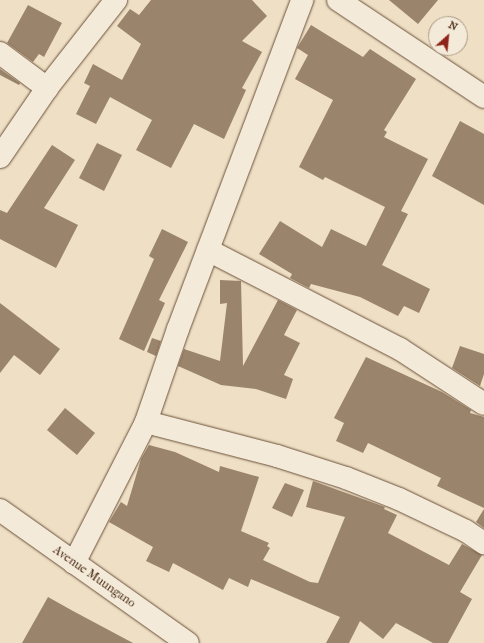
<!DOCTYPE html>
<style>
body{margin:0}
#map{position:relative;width:484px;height:643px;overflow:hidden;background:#eedfc5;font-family:"IM FELL French Canon",serif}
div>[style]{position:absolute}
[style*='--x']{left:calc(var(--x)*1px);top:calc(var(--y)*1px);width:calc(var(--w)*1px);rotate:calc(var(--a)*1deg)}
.building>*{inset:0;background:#9a846b}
.roads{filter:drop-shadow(0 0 1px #6b5038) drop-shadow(0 0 1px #6b5038)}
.minor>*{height:22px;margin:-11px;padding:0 11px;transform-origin:11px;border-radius:11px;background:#f4ead9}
span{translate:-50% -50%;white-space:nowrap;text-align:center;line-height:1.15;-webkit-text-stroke:3px #f4ead9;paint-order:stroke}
.street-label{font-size:12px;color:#3f2109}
.north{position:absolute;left:428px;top:16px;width:40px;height:40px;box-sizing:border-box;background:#f4ead9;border:1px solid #ac9a86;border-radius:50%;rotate:27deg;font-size:11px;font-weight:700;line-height:16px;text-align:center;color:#3f2109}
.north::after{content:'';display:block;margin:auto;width:14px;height:18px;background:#8f2418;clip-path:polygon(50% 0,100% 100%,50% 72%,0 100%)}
</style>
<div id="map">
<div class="building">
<div style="clip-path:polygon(151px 0,252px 0,267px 16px,242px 41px,262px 52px,242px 88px,246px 90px,224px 139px,194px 124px,171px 168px,136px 150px,152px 120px,110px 97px,96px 124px,76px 114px,90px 86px,84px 83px,93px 64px,122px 80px,141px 44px,117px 26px,130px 9px,139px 15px)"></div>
<div style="clip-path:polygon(389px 0,438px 0,418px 24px)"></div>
<div style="clip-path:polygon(28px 5px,62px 23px,44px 57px,39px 54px,33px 62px,7px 43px)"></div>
<div style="clip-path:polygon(311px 25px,363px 57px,370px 49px,416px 79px,384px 130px,387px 132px,384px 137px,428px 159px,401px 211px,408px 214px,382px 265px,430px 289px,419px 313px,404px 306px,398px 316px,360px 297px,311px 284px,309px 288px,290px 278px,292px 274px,259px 254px,280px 221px,322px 247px,331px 229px,366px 246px,385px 207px,325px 177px,323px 180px,299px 167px,333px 100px,295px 79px,308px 55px,297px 48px)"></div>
<div style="clip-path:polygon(0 69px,20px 83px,19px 85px,0 75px)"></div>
<div style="clip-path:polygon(460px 121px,484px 134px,484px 205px,432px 176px)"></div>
<div style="clip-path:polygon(97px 143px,122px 155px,104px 191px,79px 178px)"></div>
<div style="clip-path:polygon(52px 145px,75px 160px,44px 208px,78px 225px,56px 268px,0 239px,0 210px,7px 213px)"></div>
<div style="clip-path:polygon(162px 229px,188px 242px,159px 300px,165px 303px,144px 351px,119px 339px,154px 259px,149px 256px)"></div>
<div style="clip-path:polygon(220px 280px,241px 281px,243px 366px,278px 300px,297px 310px,284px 335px,300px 343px,284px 375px,293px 379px,286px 399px,256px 389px,221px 385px,178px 366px,184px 349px,220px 361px,227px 303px,220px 304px)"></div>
<div style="clip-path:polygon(0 303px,60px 349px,40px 375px,14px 355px,0 373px)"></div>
<div style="clip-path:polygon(152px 338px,161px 341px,156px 356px,147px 352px)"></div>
<div style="clip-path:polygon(460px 346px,484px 354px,484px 374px,480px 386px,452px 368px)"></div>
<div style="clip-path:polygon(366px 357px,442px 392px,471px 410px,470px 413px,484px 417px,484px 508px,437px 486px,441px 478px,368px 443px,363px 453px,336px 441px,344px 423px,334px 418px)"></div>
<div style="clip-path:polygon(65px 408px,95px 433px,77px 455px,47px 430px)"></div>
<div style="clip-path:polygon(149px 445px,175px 452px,219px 472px,220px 466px,259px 477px,241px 531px,269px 543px,267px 546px,270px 548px,263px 560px,310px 582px,318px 583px,345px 517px,306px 507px,313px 481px,385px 507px,384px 509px,397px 515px,388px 533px,449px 565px,462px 544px,482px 555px,460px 592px,472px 599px,448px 643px,433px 643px,396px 623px,383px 639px,360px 621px,349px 643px,326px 643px,340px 617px,251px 579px,248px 587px,229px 578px,223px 590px,173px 563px,169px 572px,146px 561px,153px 547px,109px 522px,121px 502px,127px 506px,141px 459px)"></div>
<div style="clip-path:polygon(285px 483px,304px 490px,292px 517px,272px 508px)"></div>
<div style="clip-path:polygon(484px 509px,484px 528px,476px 522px)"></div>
<div style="clip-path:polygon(48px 597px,73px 611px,133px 643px,22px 643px)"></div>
</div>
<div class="roads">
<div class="minor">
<div style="--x:338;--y:0;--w:175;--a:33.6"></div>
<div style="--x:0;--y:53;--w:59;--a:36.7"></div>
<div style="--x:0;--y:157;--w:83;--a:-55.7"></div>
<div style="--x:47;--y:88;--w:112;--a:-51.9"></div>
<div style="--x:208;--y:250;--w:216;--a:27.3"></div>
<div style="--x:400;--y:349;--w:100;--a:33.2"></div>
<div style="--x:146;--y:422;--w:135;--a:14.5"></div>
<div style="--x:277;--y:456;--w:72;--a:17.7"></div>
<div style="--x:346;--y:478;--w:57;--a:21.6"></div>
<div style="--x:399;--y:499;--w:74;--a:25.5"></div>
<div style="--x:466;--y:531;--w:22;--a:34"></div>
<div style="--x:0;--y:510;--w:230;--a:35.3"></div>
<div style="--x:74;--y:563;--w:158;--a:-62.9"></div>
<div style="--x:146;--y:422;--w:98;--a:-71"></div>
<div style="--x:178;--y:329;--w:352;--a:-69.3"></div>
</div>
</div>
<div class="street-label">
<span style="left:94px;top:577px;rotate:35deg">Avenue Muungano</span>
</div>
<div class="north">N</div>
</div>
